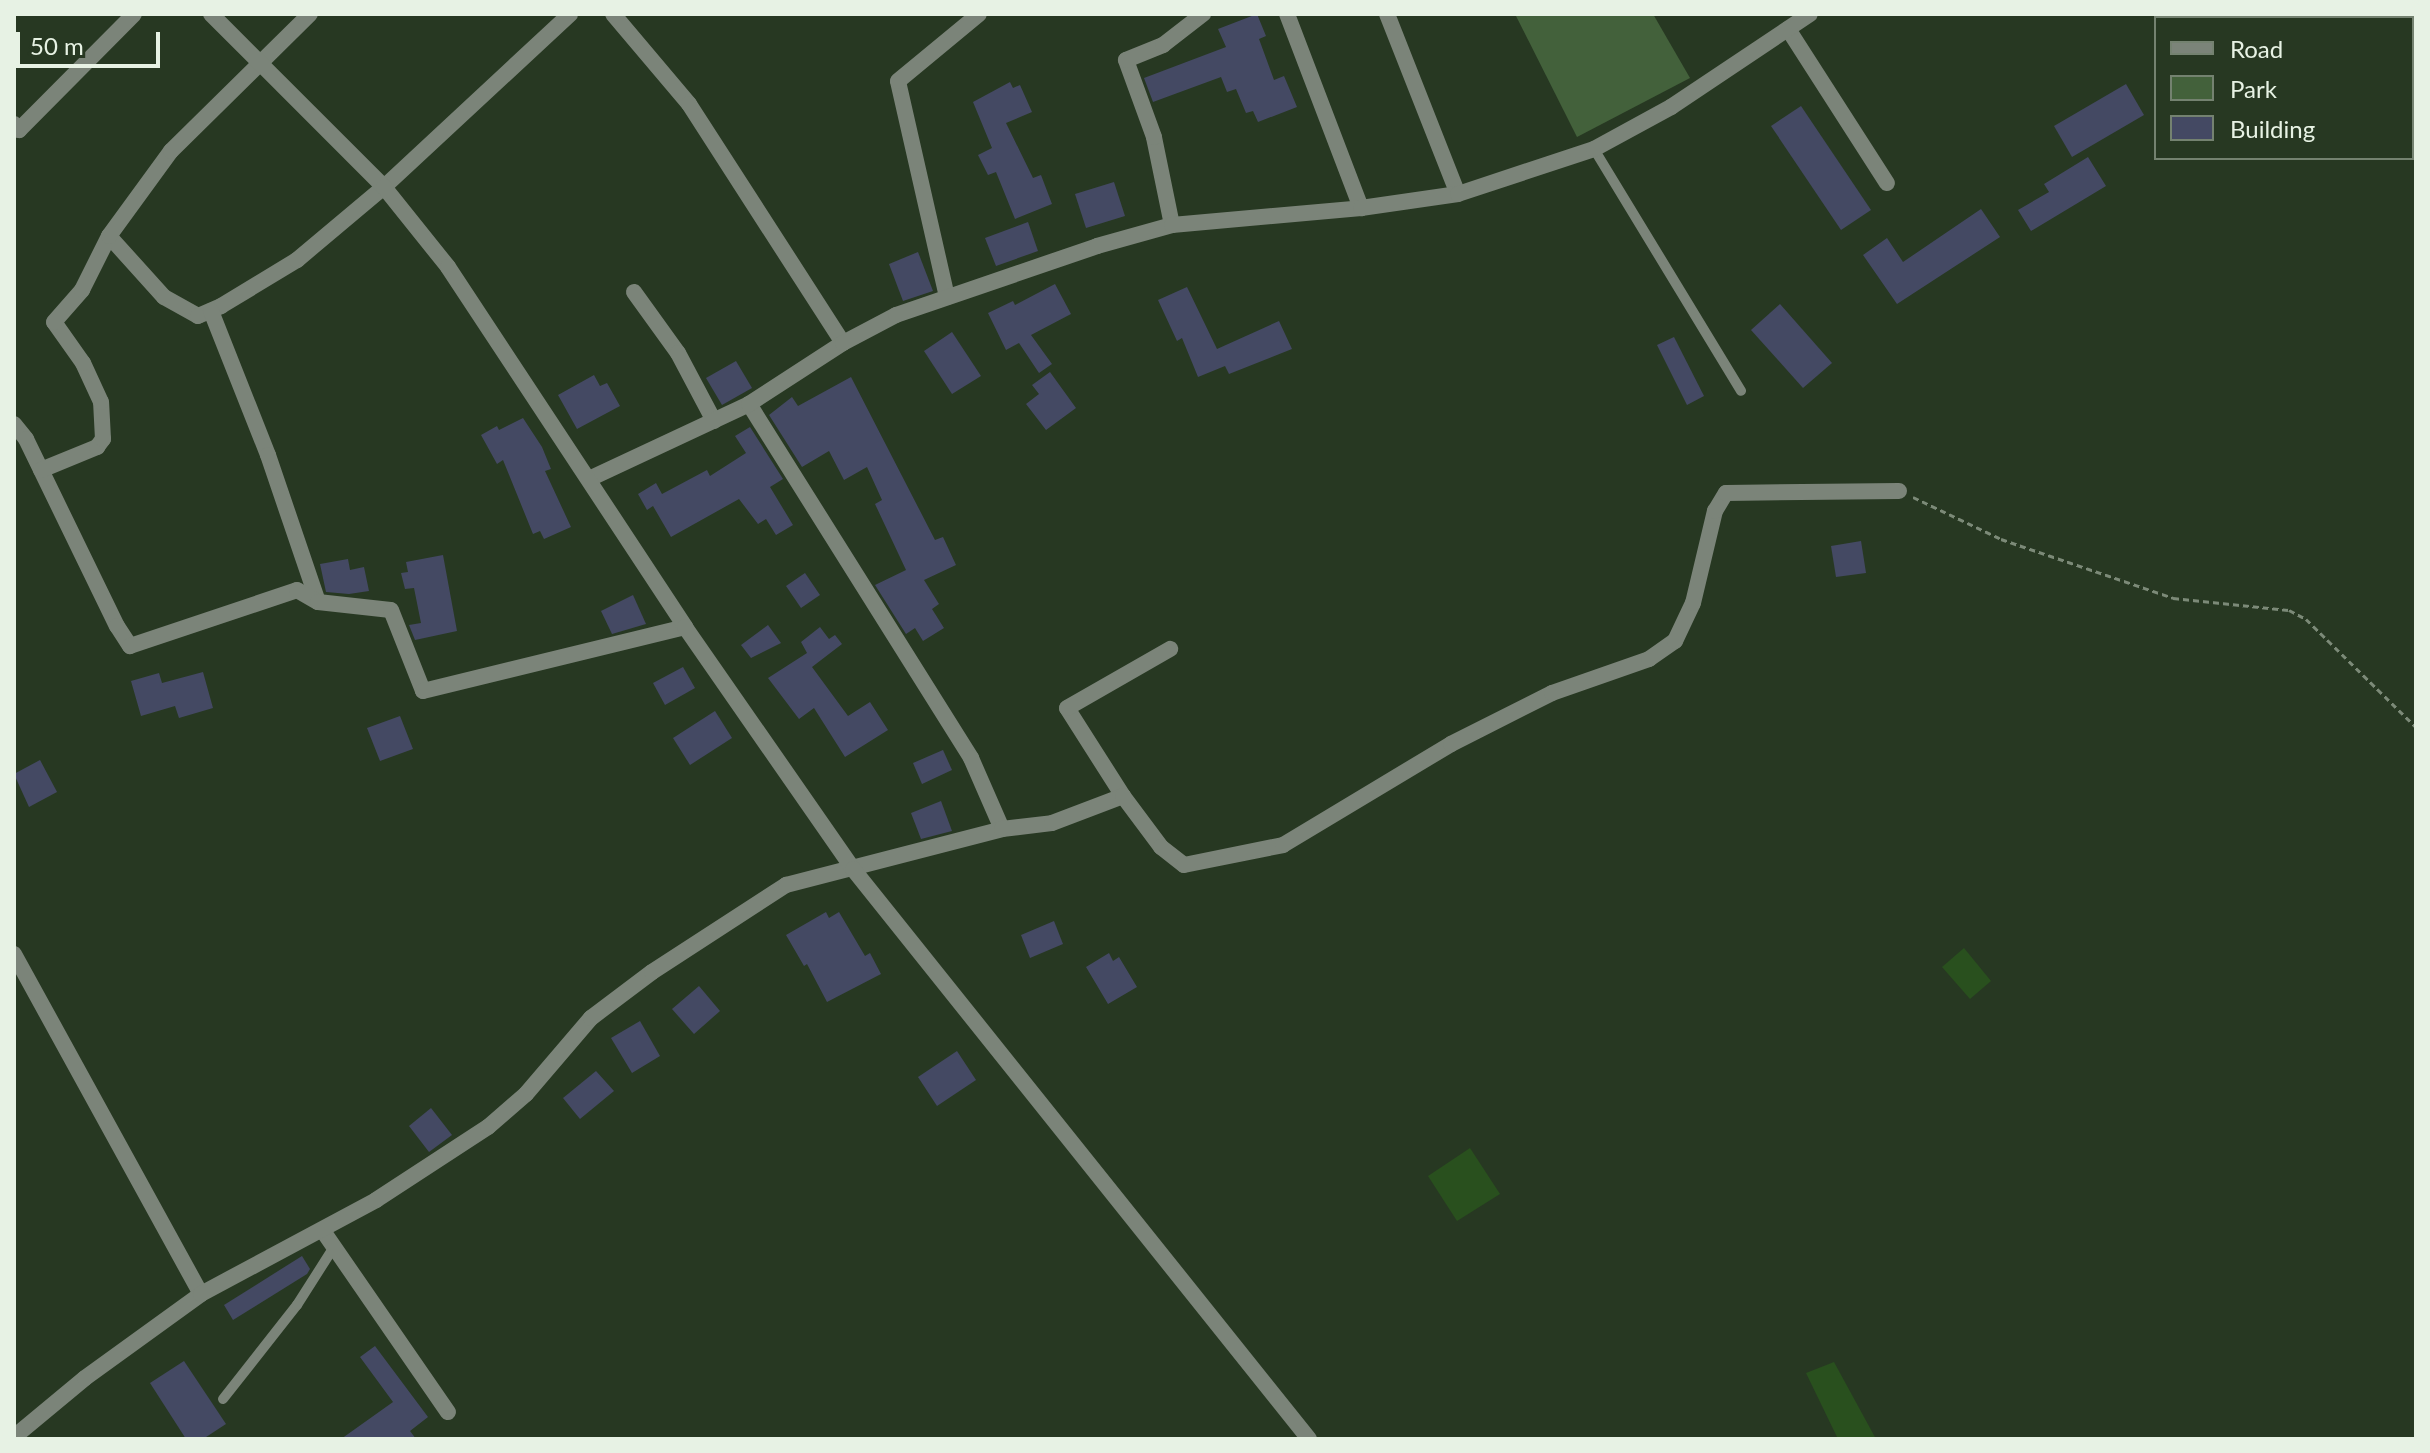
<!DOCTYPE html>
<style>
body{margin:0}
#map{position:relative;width:2430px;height:1453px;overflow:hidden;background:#273822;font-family:Lato,sans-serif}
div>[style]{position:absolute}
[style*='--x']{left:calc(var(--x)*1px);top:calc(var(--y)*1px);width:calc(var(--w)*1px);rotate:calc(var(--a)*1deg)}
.green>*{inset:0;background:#43613b}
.water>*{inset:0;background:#29501e}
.building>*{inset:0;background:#444963}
.path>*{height:3px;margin-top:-1.5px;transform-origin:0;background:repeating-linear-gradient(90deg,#7c8a78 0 6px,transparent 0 10px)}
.service>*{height:10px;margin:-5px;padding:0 5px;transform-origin:5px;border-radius:5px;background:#7b8479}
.minor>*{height:16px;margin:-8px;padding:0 8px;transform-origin:8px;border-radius:8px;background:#7b8479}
.tertiary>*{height:16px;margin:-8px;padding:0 8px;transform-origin:8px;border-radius:8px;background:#7b8479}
span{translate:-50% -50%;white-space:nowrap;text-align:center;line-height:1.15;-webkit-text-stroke:6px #273822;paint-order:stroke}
.frame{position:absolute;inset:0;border:16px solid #e7f2e4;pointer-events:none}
.legend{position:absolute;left:2154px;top:16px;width:260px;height:144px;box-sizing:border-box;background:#273822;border:2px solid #748270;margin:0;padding:10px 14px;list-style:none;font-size:24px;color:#e7f2e4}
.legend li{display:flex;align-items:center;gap:16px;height:40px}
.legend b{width:40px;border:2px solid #748270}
.scale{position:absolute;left:16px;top:32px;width:144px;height:36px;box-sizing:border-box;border:4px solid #e7f2e4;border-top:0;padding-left:10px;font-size:24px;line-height:28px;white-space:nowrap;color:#e7f2e4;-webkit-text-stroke:6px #273822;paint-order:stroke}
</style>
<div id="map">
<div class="green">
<div style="clip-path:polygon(1515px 14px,1653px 14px,1690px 78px,1577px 137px)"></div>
</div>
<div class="water">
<div style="clip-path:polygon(1964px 948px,1991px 981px,1970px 999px,1942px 967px)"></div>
<div style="clip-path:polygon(1470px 1148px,1500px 1194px,1457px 1221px,1428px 1176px)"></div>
<div style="clip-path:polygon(1834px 1362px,1876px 1439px,1838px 1439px,1806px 1373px)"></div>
</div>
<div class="building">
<div style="clip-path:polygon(1257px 14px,1266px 36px,1259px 39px,1274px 80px,1284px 76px,1297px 107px,1258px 122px,1253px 111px,1246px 113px,1236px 89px,1227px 92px,1221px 77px,1153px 102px,1144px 78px,1226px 47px,1218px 29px)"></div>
<div style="clip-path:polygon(1010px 82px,1013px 88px,1020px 85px,1032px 112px,1006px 123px,1033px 178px,1041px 175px,1052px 204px,1015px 219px,996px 172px,988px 175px,978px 155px,992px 148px,973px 102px)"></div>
<div style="clip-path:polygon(2126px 84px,2144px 115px,2072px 157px,2054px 126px)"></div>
<div style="clip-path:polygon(1801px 106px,1871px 210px,1841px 230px,1771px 126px)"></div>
<div style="clip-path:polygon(2088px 157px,2106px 186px,2031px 231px,2018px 210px,2049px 192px,2044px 184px)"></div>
<div style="clip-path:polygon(1114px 182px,1125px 216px,1086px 228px,1075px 194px)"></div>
<div style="clip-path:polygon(1981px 209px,2000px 237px,1897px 304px,1863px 255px,1887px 238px,1903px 262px)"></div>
<div style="clip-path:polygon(1028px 222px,1038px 251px,996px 266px,985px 238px)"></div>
<div style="clip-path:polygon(918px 252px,933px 291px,903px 301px,889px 264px)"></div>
<div style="clip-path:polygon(1055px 284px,1071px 314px,1031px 335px,1052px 364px,1039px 373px,1019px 343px,1006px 350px,988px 313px,1013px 301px,1015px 305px)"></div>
<div style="clip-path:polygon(1187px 287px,1217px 349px,1279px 321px,1292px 349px,1229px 374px,1225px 366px,1198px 377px,1182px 338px,1177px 341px,1158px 300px)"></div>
<div style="clip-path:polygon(1780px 304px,1832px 363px,1803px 388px,1751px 330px)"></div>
<div style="clip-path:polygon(952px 332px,981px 376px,952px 394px,924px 351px)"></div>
<div style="clip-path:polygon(1674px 337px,1704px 396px,1687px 405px,1657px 345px)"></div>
<div style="clip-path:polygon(736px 361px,752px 388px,722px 405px,706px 378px)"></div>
<div style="clip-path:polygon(1050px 372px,1076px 408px,1046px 430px,1026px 404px,1039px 394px,1032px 385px)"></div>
<div style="clip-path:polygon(594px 375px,600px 386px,607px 383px,620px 406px,577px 429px,558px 395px)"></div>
<div style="clip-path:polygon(851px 377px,935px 540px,943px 537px,956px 565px,924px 580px,939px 604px,932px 609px,944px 628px,923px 641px,915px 628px,906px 634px,875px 585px,906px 570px,875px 504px,882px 500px,867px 467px,844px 480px,829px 451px,802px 467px,769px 415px,792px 397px,798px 406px)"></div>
<div style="clip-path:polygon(523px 418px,542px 447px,551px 469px,545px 471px,571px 527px,544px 539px,540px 531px,533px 534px,503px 460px,497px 464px,481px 435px,497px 426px,499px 430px)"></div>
<div style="clip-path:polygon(750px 427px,783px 479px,770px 487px,793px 525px,776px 535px,766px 519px,758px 524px,739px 499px,671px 537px,653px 506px,647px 510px,638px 494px,656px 483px,662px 494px,707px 470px,710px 476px,746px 453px,735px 436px)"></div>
<div style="clip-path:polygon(1861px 541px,1866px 573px,1836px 577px,1831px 546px)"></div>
<div style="clip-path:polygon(443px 555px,457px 631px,415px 640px,409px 625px,421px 623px,414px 588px,405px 589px,401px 573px,408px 572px,406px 562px)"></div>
<div style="clip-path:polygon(348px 559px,350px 570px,364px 567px,369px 591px,349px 594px,326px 592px,320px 564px)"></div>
<div style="clip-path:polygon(805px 573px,820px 595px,801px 608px,786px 586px)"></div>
<div style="clip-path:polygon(633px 595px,646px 624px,612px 634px,601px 611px)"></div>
<div style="clip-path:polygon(768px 625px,781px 643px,751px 658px,741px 645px)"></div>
<div style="clip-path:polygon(820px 627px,829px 639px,835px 635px,842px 644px,812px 667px,848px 716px,870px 702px,888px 730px,845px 757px,814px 708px,799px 719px,768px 678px,807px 653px,801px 642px)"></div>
<div style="clip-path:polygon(683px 667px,695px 688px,665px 705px,653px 683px)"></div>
<div style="clip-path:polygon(203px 672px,213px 708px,179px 718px,175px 706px,141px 716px,131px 681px,159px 673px,162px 683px)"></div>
<div style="clip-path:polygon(715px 711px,732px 738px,690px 765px,673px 738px)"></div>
<div style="clip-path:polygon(400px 716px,413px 749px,380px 761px,367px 728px)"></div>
<div style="clip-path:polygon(943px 750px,952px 770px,922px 784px,913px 763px)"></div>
<div style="clip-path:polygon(40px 760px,57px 792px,29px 807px,14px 774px)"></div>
<div style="clip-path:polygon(941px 801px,952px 831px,921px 839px,911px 813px)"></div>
<div style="clip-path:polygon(826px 912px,829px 918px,839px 912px,865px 956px,870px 953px,881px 974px,827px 1002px,807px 964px,804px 966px,786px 935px)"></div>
<div style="clip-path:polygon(1054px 921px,1063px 944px,1030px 958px,1021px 935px)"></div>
<div style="clip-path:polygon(1109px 953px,1113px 961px,1119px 957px,1137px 987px,1108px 1004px,1086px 967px)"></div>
<div style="clip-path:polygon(699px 986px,720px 1011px,694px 1034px,672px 1009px)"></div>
<div style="clip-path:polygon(640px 1021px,660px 1056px,632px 1073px,611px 1038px)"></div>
<div style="clip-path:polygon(957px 1051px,976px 1080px,937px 1106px,918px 1077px)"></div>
<div style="clip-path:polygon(596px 1071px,614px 1091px,580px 1119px,563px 1098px)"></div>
<div style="clip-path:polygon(431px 1108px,452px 1135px,429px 1152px,409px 1126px)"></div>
<div style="clip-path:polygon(302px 1256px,310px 1269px,307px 1274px,233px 1320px,224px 1305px)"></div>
<div style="clip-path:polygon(375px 1346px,428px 1417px,410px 1431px,416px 1439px,341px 1439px,393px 1402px,360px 1357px)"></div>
<div style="clip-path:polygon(184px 1361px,226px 1424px,203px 1439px,186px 1439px,150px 1383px)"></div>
</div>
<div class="path">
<div style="--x:1913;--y:497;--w:98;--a:25.5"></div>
<div style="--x:2001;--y:539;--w:182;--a:18.9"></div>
<div style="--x:2173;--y:598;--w:117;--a:5.9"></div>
<div style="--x:2289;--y:610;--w:19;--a:28"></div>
<div style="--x:2306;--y:619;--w:154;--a:44.5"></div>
</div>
<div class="service">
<div style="--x:1594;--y:149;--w:283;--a:58.7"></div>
<div style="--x:223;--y:1399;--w:120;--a:-51.8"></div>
<div style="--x:297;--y:1305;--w:69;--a:-57.5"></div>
</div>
<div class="minor">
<div style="--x:613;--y:14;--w:118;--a:49.8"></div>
<div style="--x:689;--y:104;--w:284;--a:57.2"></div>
<div style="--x:1287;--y:14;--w:208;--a:69.1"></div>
<div style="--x:1387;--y:14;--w:193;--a:68.5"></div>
<div style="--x:1788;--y:29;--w:183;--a:57.3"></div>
<div style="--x:1172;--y:225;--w:90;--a:-101.6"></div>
<div style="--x:1154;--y:137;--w:82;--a:-110"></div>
<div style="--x:1126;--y:60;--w:40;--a:-22"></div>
<div style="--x:1163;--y:45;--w:51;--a:-37.8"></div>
<div style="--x:109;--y:236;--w:82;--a:48"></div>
<div style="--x:164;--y:297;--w:39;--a:29"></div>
<div style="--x:198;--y:316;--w:25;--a:-23"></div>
<div style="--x:221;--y:306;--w:89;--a:-31.2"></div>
<div style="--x:297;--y:260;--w:114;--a:-40"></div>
<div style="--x:384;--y:187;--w:254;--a:-42.9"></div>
<div style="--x:634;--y:292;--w:75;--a:54.2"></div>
<div style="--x:678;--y:353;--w:77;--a:62.1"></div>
<div style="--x:947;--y:297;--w:221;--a:-102.8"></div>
<div style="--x:898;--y:81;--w:105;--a:-39.6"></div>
<div style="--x:211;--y:311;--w:155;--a:68.4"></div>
<div style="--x:268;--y:455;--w:155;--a:71.2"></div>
<div style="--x:749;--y:404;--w:418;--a:57.9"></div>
<div style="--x:971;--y:758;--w:77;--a:66.4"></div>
<div style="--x:14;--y:424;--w:19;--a:51"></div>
<div style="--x:26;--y:439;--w:208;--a:64.1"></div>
<div style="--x:117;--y:626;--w:24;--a:57"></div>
<div style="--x:130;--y:646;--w:176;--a:-18.5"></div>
<div style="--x:297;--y:590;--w:24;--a:30"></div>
<div style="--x:318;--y:602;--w:73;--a:6.3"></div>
<div style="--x:391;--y:610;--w:87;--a:68.4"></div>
<div style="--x:423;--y:691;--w:270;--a:-13.7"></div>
<div style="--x:41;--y:470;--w:61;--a:-22.3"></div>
<div style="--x:97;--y:447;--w:10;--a:-53"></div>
<div style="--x:103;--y:439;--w:37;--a:-93"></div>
<div style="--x:101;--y:402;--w:43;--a:-114.8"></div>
<div style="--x:83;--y:363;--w:50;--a:-125.3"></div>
<div style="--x:54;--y:322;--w:43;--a:-48.8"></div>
<div style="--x:82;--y:290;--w:60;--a:-63.4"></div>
<div style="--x:109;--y:236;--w:105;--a:-53.9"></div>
<div style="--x:171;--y:151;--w:195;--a:-44.6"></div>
<div style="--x:589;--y:479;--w:177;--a:-25.1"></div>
<div style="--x:749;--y:404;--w:112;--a:-33"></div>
<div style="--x:843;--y:343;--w:60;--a:-27.8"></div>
<div style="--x:896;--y:315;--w:213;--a:-18.9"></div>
<div style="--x:1097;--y:246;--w:78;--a:-15.6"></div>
<div style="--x:1172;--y:225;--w:190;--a:-5.1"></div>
<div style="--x:1361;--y:208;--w:98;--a:-8.2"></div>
<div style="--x:1458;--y:194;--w:143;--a:-18.3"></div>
<div style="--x:1594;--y:149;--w:88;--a:-28.6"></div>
<div style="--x:1671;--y:107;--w:167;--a:-33.8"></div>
<div style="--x:1123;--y:796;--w:104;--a:-122.5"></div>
<div style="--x:1067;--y:708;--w:119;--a:-29.8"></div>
<div style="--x:14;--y:954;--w:388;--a:61.2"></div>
<div style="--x:323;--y:1231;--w:220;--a:55.4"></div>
<div style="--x:14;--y:1437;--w:92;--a:-39.7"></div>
<div style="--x:85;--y:1378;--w:143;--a:-35.9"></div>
<div style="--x:201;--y:1294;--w:199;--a:-28.2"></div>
<div style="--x:376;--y:1200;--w:134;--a:-33.1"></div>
<div style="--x:488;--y:1127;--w:50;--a:-41"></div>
<div style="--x:526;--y:1094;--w:100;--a:-49.5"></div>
<div style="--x:591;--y:1018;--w:76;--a:-37"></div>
<div style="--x:652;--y:972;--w:160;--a:-33"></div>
<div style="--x:786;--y:885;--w:223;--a:-14.5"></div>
<div style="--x:1002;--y:829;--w:50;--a:-6.8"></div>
<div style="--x:1052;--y:823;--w:76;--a:-20.8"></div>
<div style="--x:1123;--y:796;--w:64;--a:53.3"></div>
<div style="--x:1161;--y:847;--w:29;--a:38"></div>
<div style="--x:1184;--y:865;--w:101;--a:-11.4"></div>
<div style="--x:1283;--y:845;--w:196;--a:-31"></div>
<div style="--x:1451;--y:744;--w:113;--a:-26.8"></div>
<div style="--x:1552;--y:693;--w:103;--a:-19.3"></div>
<div style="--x:1649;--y:659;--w:32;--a:-35"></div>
<div style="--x:1675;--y:641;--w:42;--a:-64.7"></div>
<div style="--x:1693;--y:603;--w:95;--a:-76.6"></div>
<div style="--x:1715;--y:511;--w:21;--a:-59"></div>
<div style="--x:1726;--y:493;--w:173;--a:-0.7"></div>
</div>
<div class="tertiary">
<div style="--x:211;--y:14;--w:245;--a:45"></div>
<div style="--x:384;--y:187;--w:102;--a:51.3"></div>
<div style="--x:448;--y:267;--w:431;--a:56.6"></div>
<div style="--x:685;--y:627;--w:295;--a:55.2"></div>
<div style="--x:853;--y:869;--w:730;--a:51.34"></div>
<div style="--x:14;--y:124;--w:8;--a:50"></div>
<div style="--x:19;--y:130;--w:163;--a:-45.2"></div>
</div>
<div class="frame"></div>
<ul class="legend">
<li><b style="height:10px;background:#7b8479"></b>Road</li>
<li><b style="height:22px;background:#43613b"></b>Park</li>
<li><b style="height:22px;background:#444963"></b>Building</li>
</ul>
<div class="scale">50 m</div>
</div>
